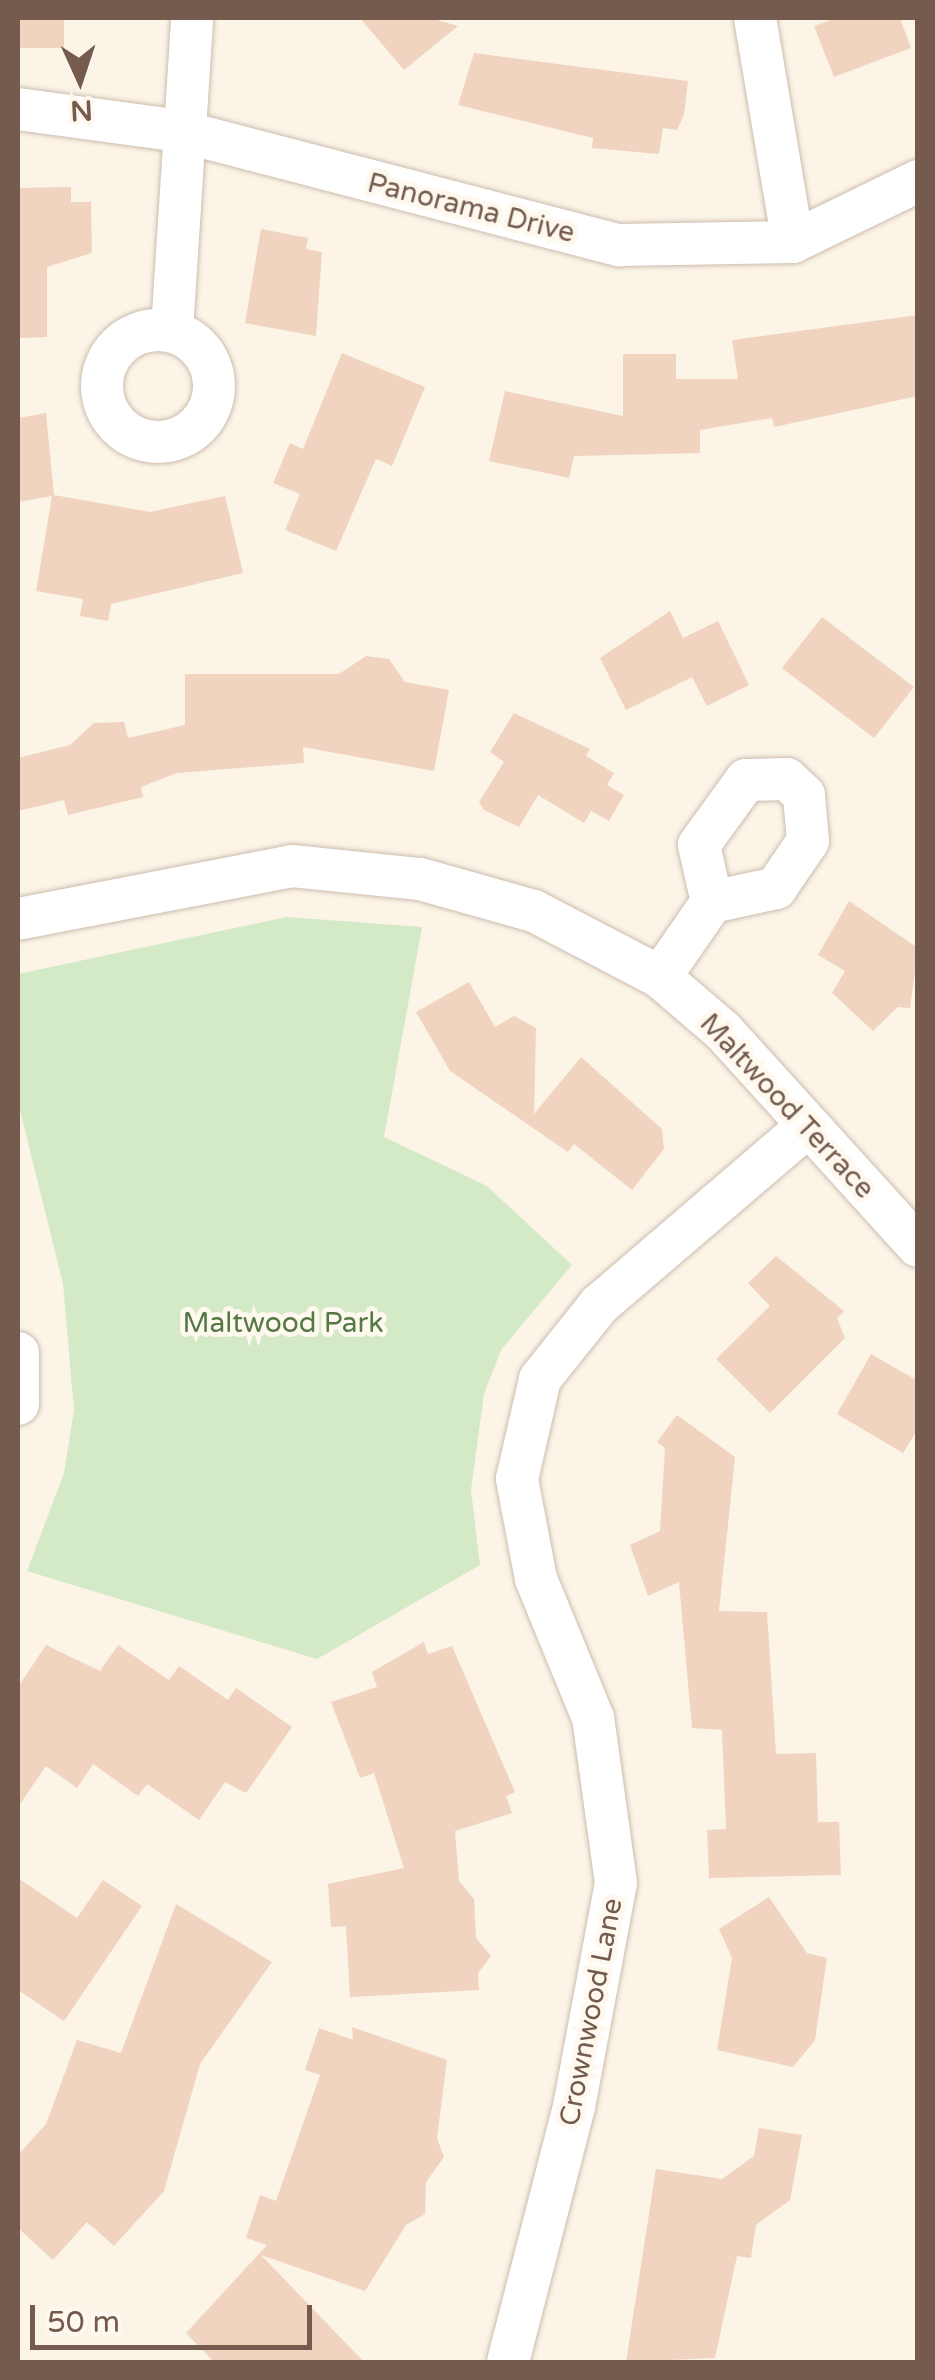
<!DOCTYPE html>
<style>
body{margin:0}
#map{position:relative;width:935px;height:2380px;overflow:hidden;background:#fbf4e7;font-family:"Varela Round",sans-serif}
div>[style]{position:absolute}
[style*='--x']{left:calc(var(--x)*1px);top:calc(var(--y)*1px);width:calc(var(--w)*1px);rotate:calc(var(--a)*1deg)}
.green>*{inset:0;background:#d4e9c6}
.building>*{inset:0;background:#f0d4c0}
.roads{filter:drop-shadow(0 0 2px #cdbcae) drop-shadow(0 0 2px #cdbcae)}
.minor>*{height:42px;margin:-21px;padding:0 21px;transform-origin:21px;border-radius:21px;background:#fff}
.minor>.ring{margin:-21px;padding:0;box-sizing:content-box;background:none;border:42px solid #fff;border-radius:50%}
span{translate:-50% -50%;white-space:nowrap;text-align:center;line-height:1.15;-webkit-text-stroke:10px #fef8ee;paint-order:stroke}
.street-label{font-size:28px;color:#745b4d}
.park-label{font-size:28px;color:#547945}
.frame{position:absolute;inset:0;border:20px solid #745b4d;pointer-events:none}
.north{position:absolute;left:30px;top:30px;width:100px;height:100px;-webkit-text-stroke:8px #fef8ee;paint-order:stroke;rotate:177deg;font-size:28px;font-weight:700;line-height:40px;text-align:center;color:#745b4d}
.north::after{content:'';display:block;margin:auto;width:35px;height:45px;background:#745b4d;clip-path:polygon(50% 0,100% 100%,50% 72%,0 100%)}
.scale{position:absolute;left:30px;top:2305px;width:282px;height:45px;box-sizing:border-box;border:5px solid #745b4d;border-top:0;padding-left:12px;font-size:30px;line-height:35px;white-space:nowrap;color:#745b4d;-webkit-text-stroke:8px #fef8ee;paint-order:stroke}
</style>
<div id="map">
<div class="green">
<div style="clip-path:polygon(287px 917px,422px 927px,384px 1137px,487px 1186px,572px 1265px,501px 1350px,484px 1394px,471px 1490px,480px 1565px,317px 1659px,27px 1571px,64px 1473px,74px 1410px,63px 1284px,18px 1102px,18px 974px)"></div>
</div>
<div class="building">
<div style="clip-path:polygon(18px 18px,64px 18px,64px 48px,18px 48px)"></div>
<div style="clip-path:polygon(360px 18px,430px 18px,458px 26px,404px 70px)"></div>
<div style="clip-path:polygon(836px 18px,900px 18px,911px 48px,834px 77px,814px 26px)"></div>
<div style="clip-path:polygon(474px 53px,688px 81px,684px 115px,677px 130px,663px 128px,659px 154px,592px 148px,593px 138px,458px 105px)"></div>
<div style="clip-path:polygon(71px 187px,71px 202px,91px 202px,92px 253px,47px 267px,47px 337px,18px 338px,18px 188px)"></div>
<div style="clip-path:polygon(261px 229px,308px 238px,306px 249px,322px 252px,316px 336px,245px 323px)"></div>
<div style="clip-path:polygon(918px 315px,918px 396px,774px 427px,772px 418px,700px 430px,700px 453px,574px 456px,569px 478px,489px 461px,505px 391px,623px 416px,623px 354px,676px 354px,676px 379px,738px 379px,732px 340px)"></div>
<div style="clip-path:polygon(342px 353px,425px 387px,392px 466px,376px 459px,336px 551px,285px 530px,300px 494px,273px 483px,290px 443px,303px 449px)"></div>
<div style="clip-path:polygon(46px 413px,54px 495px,150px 512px,225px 496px,243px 573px,111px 604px,108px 621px,80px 616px,83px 599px,36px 591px,52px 496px,18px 502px,18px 418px)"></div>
<div style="clip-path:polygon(670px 611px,683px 638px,718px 621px,749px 685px,707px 706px,692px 677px,626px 710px,600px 658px)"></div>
<div style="clip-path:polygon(822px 617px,914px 687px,874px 738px,782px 668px)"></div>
<div style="clip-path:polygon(366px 656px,389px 659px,405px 682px,449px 690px,434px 771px,303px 747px,304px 763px,177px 773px,141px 787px,143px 797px,68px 815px,64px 800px,18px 811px,18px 758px,70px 745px,94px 723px,124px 722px,128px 738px,185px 725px,185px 674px,339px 674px)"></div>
<div style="clip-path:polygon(514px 713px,590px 749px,586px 756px,614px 773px,607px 785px,624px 795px,609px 821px,591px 811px,584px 823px,538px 795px,519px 827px,484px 810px,479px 802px,504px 762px,490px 752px)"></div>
<div style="clip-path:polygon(849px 901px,918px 948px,910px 1008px,898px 1007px,873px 1031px,832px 993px,845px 971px,818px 955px)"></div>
<div style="clip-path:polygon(469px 982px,495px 1027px,514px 1016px,536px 1028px,534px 1114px,581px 1057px,662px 1129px,664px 1149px,632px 1190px,574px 1144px,568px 1152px,450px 1071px,416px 1012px)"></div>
<div style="clip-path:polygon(776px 1256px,844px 1311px,837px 1318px,845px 1338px,770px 1413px,716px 1359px,770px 1306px,748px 1283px)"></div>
<div style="clip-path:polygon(871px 1354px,918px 1381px,918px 1429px,903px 1453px,837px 1414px)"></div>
<div style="clip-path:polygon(677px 1415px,735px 1457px,719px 1611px,767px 1612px,776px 1754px,816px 1753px,818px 1822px,839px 1822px,841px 1875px,709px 1878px,707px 1830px,726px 1829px,722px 1730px,692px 1728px,679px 1582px,648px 1596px,630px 1545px,660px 1531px,665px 1448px,657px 1442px)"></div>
<div style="clip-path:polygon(424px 1642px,428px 1654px,452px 1646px,515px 1792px,506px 1796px,512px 1813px,455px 1831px,459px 1881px,474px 1899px,476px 1938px,491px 1956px,478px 1973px,479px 1990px,350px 1997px,346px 1926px,331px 1927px,328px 1884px,404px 1868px,374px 1773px,360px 1778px,331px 1702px,377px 1687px,372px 1672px)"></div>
<div style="clip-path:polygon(46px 1645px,100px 1671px,118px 1645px,169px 1680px,179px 1666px,228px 1700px,236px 1688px,292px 1727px,246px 1793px,225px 1782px,199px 1820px,147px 1784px,138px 1796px,93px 1764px,77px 1788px,46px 1766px,18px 1807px,18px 1687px)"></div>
<div style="clip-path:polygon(18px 1878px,77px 1918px,103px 1880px,142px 1906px,64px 2021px,18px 1990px)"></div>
<div style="clip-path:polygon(769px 1897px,807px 1953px,827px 1958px,815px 2040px,793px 2067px,717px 2050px,732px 1958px,719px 1929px)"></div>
<div style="clip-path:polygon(176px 1904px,272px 1962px,200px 2064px,164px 2191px,114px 2246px,87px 2222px,53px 2260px,18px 2228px,18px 2155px,46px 2124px,77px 2040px,121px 2053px)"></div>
<div style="clip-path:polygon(352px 2027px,447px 2060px,437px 2138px,444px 2157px,426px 2182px,425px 2214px,406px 2225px,365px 2291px,261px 2255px,364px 2362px,214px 2362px,186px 2333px,267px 2245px,246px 2238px,260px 2195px,276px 2201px,320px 2075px,305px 2070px,319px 2028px,353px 2040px)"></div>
<div style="clip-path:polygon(759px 2128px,802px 2135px,790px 2200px,756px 2225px,751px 2258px,737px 2256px,715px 2358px,626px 2362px,656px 2169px,722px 2179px,754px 2156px)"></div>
</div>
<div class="roads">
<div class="minor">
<div style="--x:755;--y:18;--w:227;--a:80.4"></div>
<div style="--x:18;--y:109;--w:163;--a:7.7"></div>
<div style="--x:180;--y:131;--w:454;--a:14.6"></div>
<div style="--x:619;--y:245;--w:174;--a:-1"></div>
<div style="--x:793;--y:242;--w:139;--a:-26"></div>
<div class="ring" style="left:102px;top:330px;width:70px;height:70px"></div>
<div style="--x:172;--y:331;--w:314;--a:-86.3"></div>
<div style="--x:18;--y:919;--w:279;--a:-10.9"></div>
<div style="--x:292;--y:866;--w:129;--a:5.8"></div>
<div style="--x:420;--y:879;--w:118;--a:15.7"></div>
<div style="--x:534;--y:911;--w:142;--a:27.6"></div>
<div style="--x:660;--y:977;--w:83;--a:40.6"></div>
<div style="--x:723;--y:1031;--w:290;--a:47.8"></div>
<div style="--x:660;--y:977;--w:91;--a:-55.3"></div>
<div style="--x:712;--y:902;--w:66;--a:-12.3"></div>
<div style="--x:776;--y:888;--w:57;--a:-55.8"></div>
<div style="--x:808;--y:841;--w:46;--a:-95"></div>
<div style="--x:804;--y:795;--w:23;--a:-137"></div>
<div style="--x:787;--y:779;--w:41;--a:178.6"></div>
<div style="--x:746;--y:780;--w:80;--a:125.9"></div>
<div style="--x:699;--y:845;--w:58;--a:77.2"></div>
<div style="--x:18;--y:1353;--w:51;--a:90"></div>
<div style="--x:508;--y:2362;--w:263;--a:-75.5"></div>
<div style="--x:574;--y:2107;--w:228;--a:-79.4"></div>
<div style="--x:616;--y:1883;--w:167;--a:-97.9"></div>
<div style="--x:593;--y:1718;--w:150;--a:-112.3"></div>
<div style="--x:536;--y:1579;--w:102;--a:-100.8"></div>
<div style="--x:517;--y:1479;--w:103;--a:-77"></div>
<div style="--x:540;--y:1379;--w:95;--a:-51.4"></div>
<div style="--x:599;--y:1305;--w:274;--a:-40.6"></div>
</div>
</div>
<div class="street-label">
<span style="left:471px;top:208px;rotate:14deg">Panorama Drive</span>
<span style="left:787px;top:1106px;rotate:47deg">Maltwood Terrace</span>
<span style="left:591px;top:2012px;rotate:-79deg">Crownwood Lane</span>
</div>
<div class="park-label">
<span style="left:283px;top:1323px">Maltwood Park</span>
</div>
<div class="frame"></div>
<div class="north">N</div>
<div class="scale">50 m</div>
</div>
